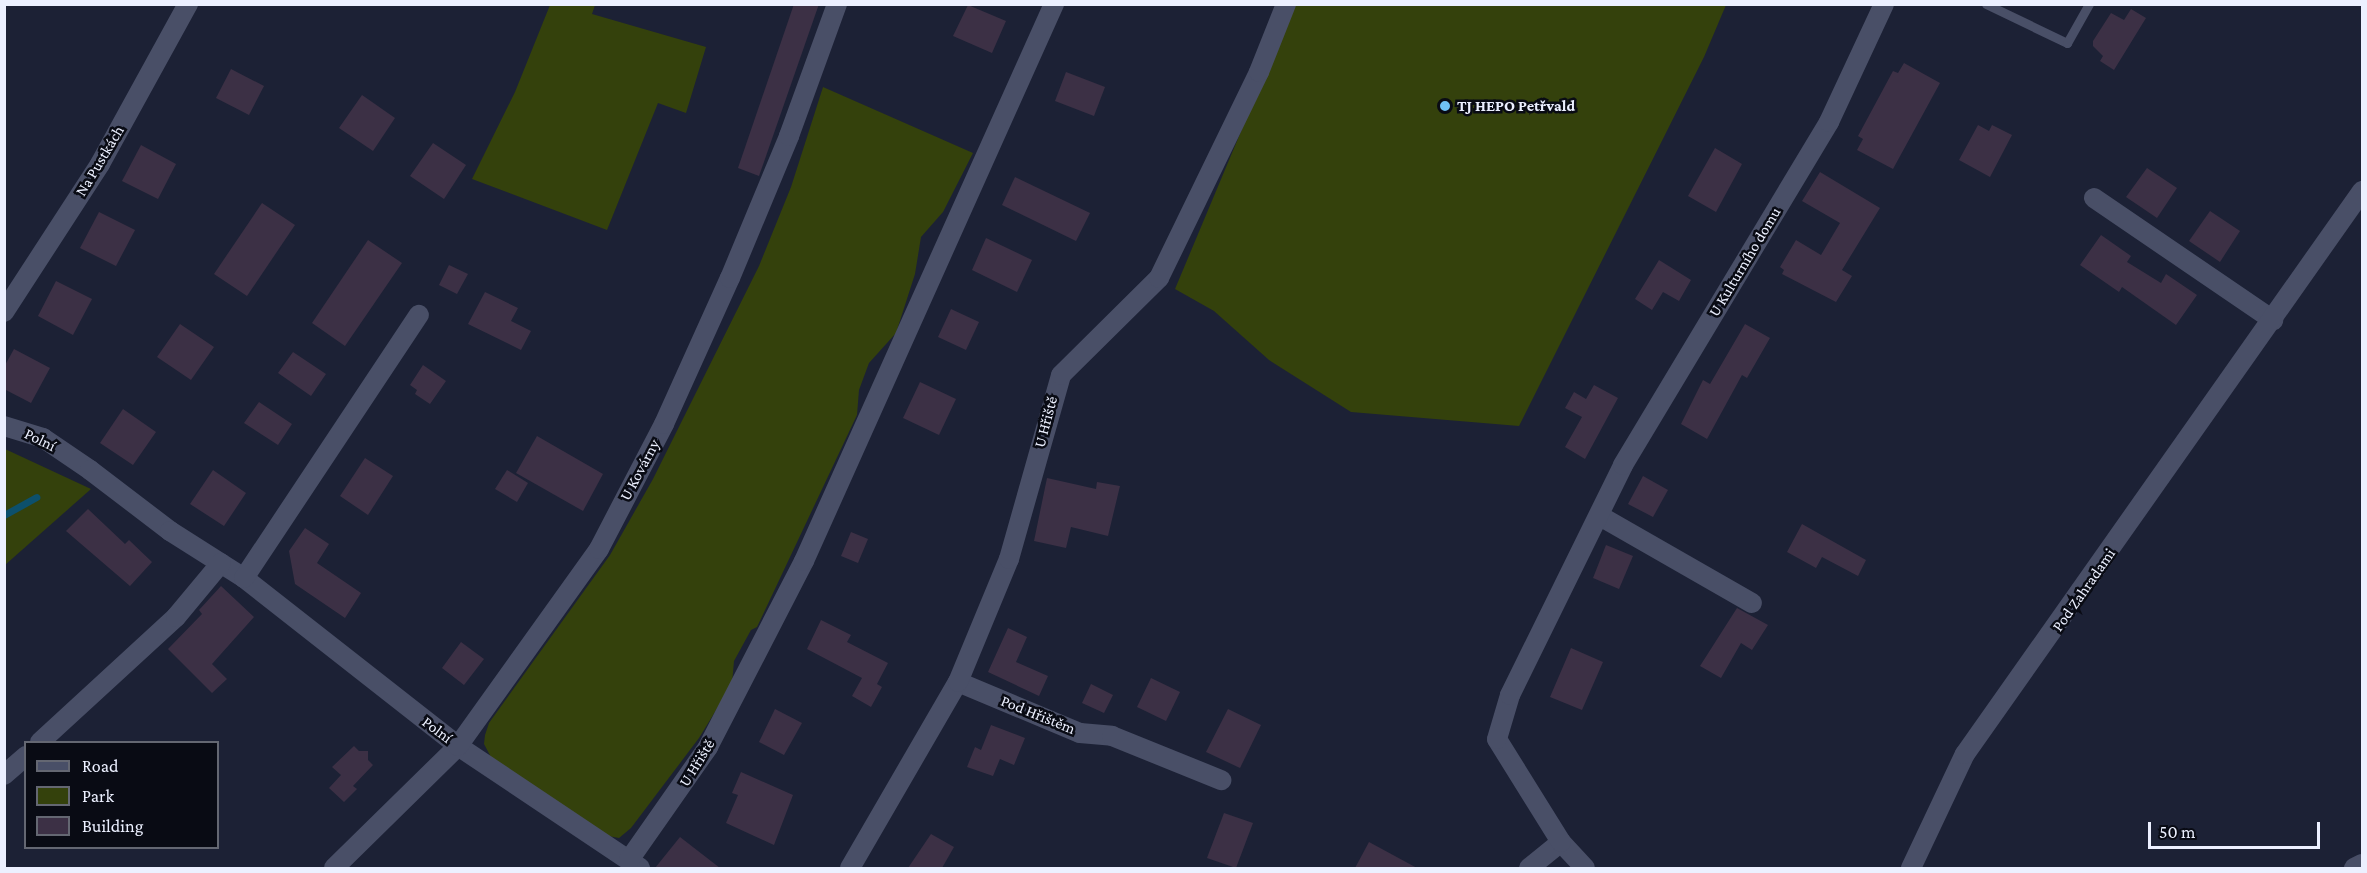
<!DOCTYPE html>
<meta charset="utf-8">
<style>
body{margin:0}
#map{position:relative;width:2367px;height:873px;overflow:hidden;background:#1c2135;font-family:"Crimson Pro",serif}
div>[style]{position:absolute}
[style*='--x']{left:calc(var(--x)*1px);top:calc(var(--y)*1px);width:calc(var(--w)*1px);rotate:calc(var(--a)*1deg)}
.green>*{inset:0;background:#34410c}
.stream>*{height:7px;margin:-3.5px;padding:0 3.5px;transform-origin:3.5px;border-radius:3.5px;background:#0d506c}
.building>*{inset:0;background:#3c3045}
.service>*{height:9px;margin:-4.5px;padding:0 4.5px;transform-origin:4.5px;border-radius:4.5px;background:#494f67}
.minor>*{height:20px;margin:-10px;padding:0 10px;transform-origin:10px;border-radius:10px;background:#494f67}
.dots>*{width:16px;height:16px;translate:-50% -50%;box-sizing:border-box;border:3px solid #090b14;border-radius:50%}
span{translate:-50% -50%;white-space:nowrap;text-align:center;line-height:1.15;-webkit-text-stroke:5px #090b14;paint-order:stroke}
.poi-label{font-size:16px;color:#ecf0ff;font-weight:700}
.left{translate:0 -50%;text-align:left}
.street-label{font-size:16px;color:#ecf0ff}
.frame{position:absolute;inset:0;border:6px solid #ecf0ff;pointer-events:none}
.legend{position:absolute;left:24px;top:741px;width:195px;height:108px;box-sizing:border-box;background:#090b14;border:2px solid #646772;margin:0;padding:8px 10px;list-style:none;font-size:18px;color:#ecf0ff}
.legend li{display:flex;align-items:center;gap:12px;height:30px}
.legend b{width:30px;border:2px solid #646772}
.scale{position:absolute;left:2148px;top:822px;width:172px;height:27px;box-sizing:border-box;border:3px solid #ecf0ff;border-top:0;padding-left:8px;font-size:18px;line-height:21px;white-space:nowrap;color:#ecf0ff;-webkit-text-stroke:4px #090b14;paint-order:stroke}
</style>
<div id="map">
<div class="green">
<div style="clip-path:polygon(550px 5px,595px 5px,592px 14px,706px 47px,686px 113px,658px 103px,607px 230px,472px 179px,515px 92px)"></div>
<div style="clip-path:polygon(1294px 5px,1726px 5px,1704px 57px,1519px 426px,1351px 412px,1269px 360px,1214px 311px,1175px 289px)"></div>
<div style="clip-path:polygon(823px 87px,973px 153px,943px 212px,921px 237px,915px 274px,896px 333px,869px 363px,859px 390px,857px 415px,757px 627px,751px 630px,734px 661px,732px 684px,699px 738px,631px 828px,619px 838px,603px 835px,493px 761px,484px 744px,485px 735px,489px 723px,610px 555px,653px 479px,759px 266px,791px 187px)"></div>
<div style="clip-path:polygon(5px 449px,91px 489px,5px 565px)"></div>
</div>
<div class="stream">
<div style="--x:4;--y:515;--w:37;--a:-29"></div>
</div>
<div class="building">
<div style="clip-path:polygon(794px 4px,819px 4px,759px 176px,738px 168px)"></div>
<div style="clip-path:polygon(968px 5px,1006px 21px,992px 53px,953px 36px)"></div>
<div style="clip-path:polygon(2131px 9px,2146px 18px,2114px 70px,2100px 61px,2103px 56px,2093px 46px,2093px 41px,2111px 13px,2124px 20px)"></div>
<div style="clip-path:polygon(1904px 63px,1940px 83px,1893px 169px,1857px 150px,1863px 139px,1858px 136px,1893px 71px,1898px 73px)"></div>
<div style="clip-path:polygon(231px 69px,264px 86px,249px 115px,216px 98px)"></div>
<div style="clip-path:polygon(1066px 72px,1105px 87px,1094px 116px,1055px 101px)"></div>
<div style="clip-path:polygon(362px 95px,395px 118px,373px 151px,339px 128px)"></div>
<div style="clip-path:polygon(1978px 125px,1989px 131px,1992px 125px,2012px 135px,1990px 177px,1959px 160px)"></div>
<div style="clip-path:polygon(433px 143px,466px 165px,444px 199px,410px 176px)"></div>
<div style="clip-path:polygon(141px 145px,176px 164px,158px 199px,122px 181px)"></div>
<div style="clip-path:polygon(1715px 148px,1742px 164px,1716px 212px,1688px 196px)"></div>
<div style="clip-path:polygon(2147px 168px,2177px 188px,2157px 218px,2126px 197px)"></div>
<div style="clip-path:polygon(1820px 172px,1880px 208px,1842px 270px,1852px 276px,1836px 302px,1782px 274px,1784px 270px,1780px 267px,1796px 240px,1821px 255px,1840px 223px,1802px 201px)"></div>
<div style="clip-path:polygon(1015px 177px,1090px 213px,1076px 241px,1002px 205px)"></div>
<div style="clip-path:polygon(262px 203px,295px 225px,247px 296px,214px 274px)"></div>
<div style="clip-path:polygon(2210px 211px,2240px 231px,2220px 262px,2189px 241px)"></div>
<div style="clip-path:polygon(99px 212px,135px 230px,116px 266px,80px 248px)"></div>
<div style="clip-path:polygon(2101px 235px,2131px 256px,2127px 262px,2161px 283px,2166px 274px,2197px 295px,2176px 325px,2122px 287px,2119px 292px,2080px 265px)"></div>
<div style="clip-path:polygon(986px 238px,1032px 260px,1017px 292px,972px 270px)"></div>
<div style="clip-path:polygon(368px 240px,402px 263px,345px 346px,312px 323px)"></div>
<div style="clip-path:polygon(1659px 260px,1691px 280px,1679px 301px,1663px 292px,1652px 310px,1635px 299px)"></div>
<div style="clip-path:polygon(449px 265px,468px 274px,457px 294px,439px 285px)"></div>
<div style="clip-path:polygon(56px 281px,92px 299px,73px 335px,38px 316px)"></div>
<div style="clip-path:polygon(485px 292px,518px 308px,511px 321px,531px 331px,521px 350px,468px 324px)"></div>
<div style="clip-path:polygon(951px 309px,979px 322px,966px 350px,938px 337px)"></div>
<div style="clip-path:polygon(180px 324px,214px 347px,191px 380px,157px 357px)"></div>
<div style="clip-path:polygon(1745px 324px,1770px 338px,1747px 378px,1742px 375px,1707px 439px,1681px 424px,1703px 380px,1710px 384px)"></div>
<div style="clip-path:polygon(14px 349px,50px 368px,31px 403px,4px 389px,4px 367px)"></div>
<div style="clip-path:polygon(293px 352px,326px 374px,311px 396px,278px 373px)"></div>
<div style="clip-path:polygon(423px 365px,446px 381px,430px 404px,415px 394px,417px 390px,410px 385px)"></div>
<div style="clip-path:polygon(920px 382px,956px 399px,939px 435px,903px 418px)"></div>
<div style="clip-path:polygon(1594px 385px,1618px 398px,1585px 459px,1565px 447px,1582px 417px,1565px 408px,1574px 392px,1586px 399px)"></div>
<div style="clip-path:polygon(259px 402px,292px 424px,278px 445px,244px 423px)"></div>
<div style="clip-path:polygon(123px 409px,156px 432px,133px 465px,100px 443px)"></div>
<div style="clip-path:polygon(537px 436px,603px 474px,583px 511px,516px 473px)"></div>
<div style="clip-path:polygon(365px 458px,393px 476px,368px 515px,340px 496px)"></div>
<div style="clip-path:polygon(213px 470px,246px 493px,224px 526px,190px 504px)"></div>
<div style="clip-path:polygon(507px 470px,528px 483px,517px 502px,495px 489px)"></div>
<div style="clip-path:polygon(1643px 476px,1668px 490px,1653px 517px,1628px 504px)"></div>
<div style="clip-path:polygon(1047px 478px,1096px 489px,1097px 482px,1120px 486px,1108px 536px,1071px 527px,1066px 548px,1034px 541px)"></div>
<div style="clip-path:polygon(88px 509px,125px 544px,129px 540px,152px 562px,130px 586px,66px 531px)"></div>
<div style="clip-path:polygon(1802px 524px,1866px 560px,1858px 576px,1822px 557px,1816px 568px,1787px 552px)"></div>
<div style="clip-path:polygon(305px 528px,329px 544px,317px 563px,361px 593px,345px 618px,295px 584px,289px 551px)"></div>
<div style="clip-path:polygon(851px 532px,868px 539px,858px 563px,841px 556px)"></div>
<div style="clip-path:polygon(1606px 545px,1633px 556px,1619px 589px,1593px 578px)"></div>
<div style="clip-path:polygon(221px 586px,254px 617px,212px 664px,227px 679px,212px 693px,168px 649px,202px 614px,199px 610px)"></div>
<div style="clip-path:polygon(1737px 608px,1768px 625px,1752px 650px,1741px 643px,1721px 678px,1700px 666px)"></div>
<div style="clip-path:polygon(821px 620px,851px 635px,847px 642px,888px 663px,877px 684px,882px 687px,871px 707px,852px 696px,862px 678px,807px 649px)"></div>
<div style="clip-path:polygon(1008px 628px,1027px 637px,1016px 662px,1048px 676px,1039px 696px,988px 672px)"></div>
<div style="clip-path:polygon(461px 642px,484px 659px,464px 685px,442px 668px)"></div>
<div style="clip-path:polygon(1571px 648px,1603px 662px,1582px 710px,1550px 697px)"></div>
<div style="clip-path:polygon(1151px 678px,1180px 692px,1166px 721px,1137px 707px)"></div>
<div style="clip-path:polygon(1091px 684px,1113px 695px,1104px 713px,1082px 703px)"></div>
<div style="clip-path:polygon(775px 709px,802px 723px,784px 755px,759px 742px)"></div>
<div style="clip-path:polygon(1228px 709px,1261px 725px,1240px 768px,1206px 752px)"></div>
<div style="clip-path:polygon(991px 725px,1025px 738px,1014px 765px,1000px 759px,993px 776px,967px 767px,975px 747px,981px 750px)"></div>
<div style="clip-path:polygon(354px 746px,359px 751px,368px 751px,368px 760px,373px 765px,353px 786px,357px 789px,344px 802px,329px 788px,341px 775px,332px 767px)"></div>
<div style="clip-path:polygon(741px 772px,793px 795px,774px 845px,726px 823px,738px 795px,732px 793px)"></div>
<div style="clip-path:polygon(1224px 813px,1253px 823px,1236px 868px,1207px 858px)"></div>
<div style="clip-path:polygon(931px 834px,954px 847px,942px 868px,908px 868px)"></div>
<div style="clip-path:polygon(680px 837px,720px 868px,655px 868px)"></div>
<div style="clip-path:polygon(1369px 842px,1417px 868px,1355px 868px)"></div>
</div>
<div class="service">
<div style="--x:1986;--y:4;--w:90;--a:25.7"></div>
<div style="--x:2067;--y:43;--w:45;--a:-60.6"></div>
</div>
<div class="minor">
<div style="--x:2094;--y:198;--w:217;--a:34.3"></div>
<div style="--x:4;--y:312;--w:176;--a:-57"></div>
<div style="--x:100;--y:164;--w:183;--a:-61.2"></div>
<div style="--x:4;--y:426;--w:41;--a:17.1"></div>
<div style="--x:43;--y:438;--w:57;--a:34.2"></div>
<div style="--x:90;--y:470;--w:101;--a:37.3"></div>
<div style="--x:170;--y:531;--w:88;--a:32.4"></div>
<div style="--x:244;--y:578;--w:272;--a:38.1"></div>
<div style="--x:458;--y:746;--w:219;--a:33.8"></div>
<div style="--x:1600;--y:516;--w:175;--a:29.8"></div>
<div style="--x:244;--y:578;--w:316;--a:-56.4"></div>
<div style="--x:958;--y:682;--w:132;--a:22.7"></div>
<div style="--x:1080;--y:733;--w:32;--a:5"></div>
<div style="--x:1112;--y:736;--w:118;--a:22"></div>
<div style="--x:40;--y:742;--w:185;--a:-42.6"></div>
<div style="--x:176;--y:617;--w:70;--a:-50.2"></div>
<div style="--x:4;--y:775;--w:29;--a:-41"></div>
<div style="--x:629;--y:860;--w:138;--a:-55"></div>
<div style="--x:708;--y:747;--w:209;--a:-62.7"></div>
<div style="--x:804;--y:561;--w:611;--a:-65.83"></div>
<div style="--x:334;--y:868;--w:174;--a:-44.5"></div>
<div style="--x:458;--y:746;--w:242;--a:-54.4"></div>
<div style="--x:599;--y:549;--w:141;--a:-62.5"></div>
<div style="--x:664;--y:424;--w:160;--a:-65.7"></div>
<div style="--x:730;--y:278;--w:154;--a:-67.4"></div>
<div style="--x:789;--y:136;--w:140;--a:-70"></div>
<div style="--x:850;--y:868;--w:215;--a:-59.9"></div>
<div style="--x:958;--y:682;--w:133;--a:-67.5"></div>
<div style="--x:1009;--y:559;--w:191;--a:-74.2"></div>
<div style="--x:1061;--y:375;--w:138;--a:-44.7"></div>
<div style="--x:1159;--y:278;--w:229;--a:-64.1"></div>
<div style="--x:1259;--y:72;--w:73;--a:-68.3"></div>
<div style="--x:1529;--y:868;--w:41;--a:-39.1"></div>
<div style="--x:1585;--y:868;--w:35;--a:-133"></div>
<div style="--x:1561;--y:842;--w:121;--a:-121.9"></div>
<div style="--x:1497;--y:739;--w:46;--a:-73.5"></div>
<div style="--x:1510;--y:695;--w:256;--a:-63.8"></div>
<div style="--x:1623;--y:465;--w:400;--a:-59"></div>
<div style="--x:1829;--y:122;--w:130;--a:-65"></div>
<div style="--x:1911;--y:868;--w:126;--a:-64.7"></div>
<div style="--x:1965;--y:754;--w:689;--a:-54.81"></div>
<div style="--x:2354;--y:868;--w:9;--a:-27"></div>
</div>
<div class="dots">
<div style="left:1445px;top:106px;background:#70c1f4"></div>
</div>
<div class="poi-label">
<span class="left" style="left:1457px;top:106px">TJ HEPO Petřvald</span>
</div>
<div class="street-label">
<span style="left:100px;top:161px;rotate:-59deg">Na Pustkách</span>
<span style="left:1745px;top:262px;rotate:-59deg">U Kulturního domu</span>
<span style="left:1046px;top:422px;rotate:-75deg">U Hřiště</span>
<span style="left:40px;top:440px;rotate:26deg">Polní</span>
<span style="left:640px;top:470px;rotate:-62deg">U Kovárny</span>
<span style="left:2084px;top:590px;rotate:-55deg">Pod Zahradami</span>
<span style="left:1038px;top:715px;rotate:22deg">Pod Hřištěm</span>
<span style="left:437px;top:730px;rotate:37deg">Polní</span>
<span style="left:697px;top:763px;rotate:-58deg">U Hřiště</span>
</div>
<div class="frame"></div>
<ul class="legend">
<li><b style="height:8px;background:#494f67"></b>Road</li>
<li><b style="height:16px;background:#34410c"></b>Park</li>
<li><b style="height:16px;background:#3c3045"></b>Building</li>
</ul>
<div class="scale">50 m</div>
</div>
